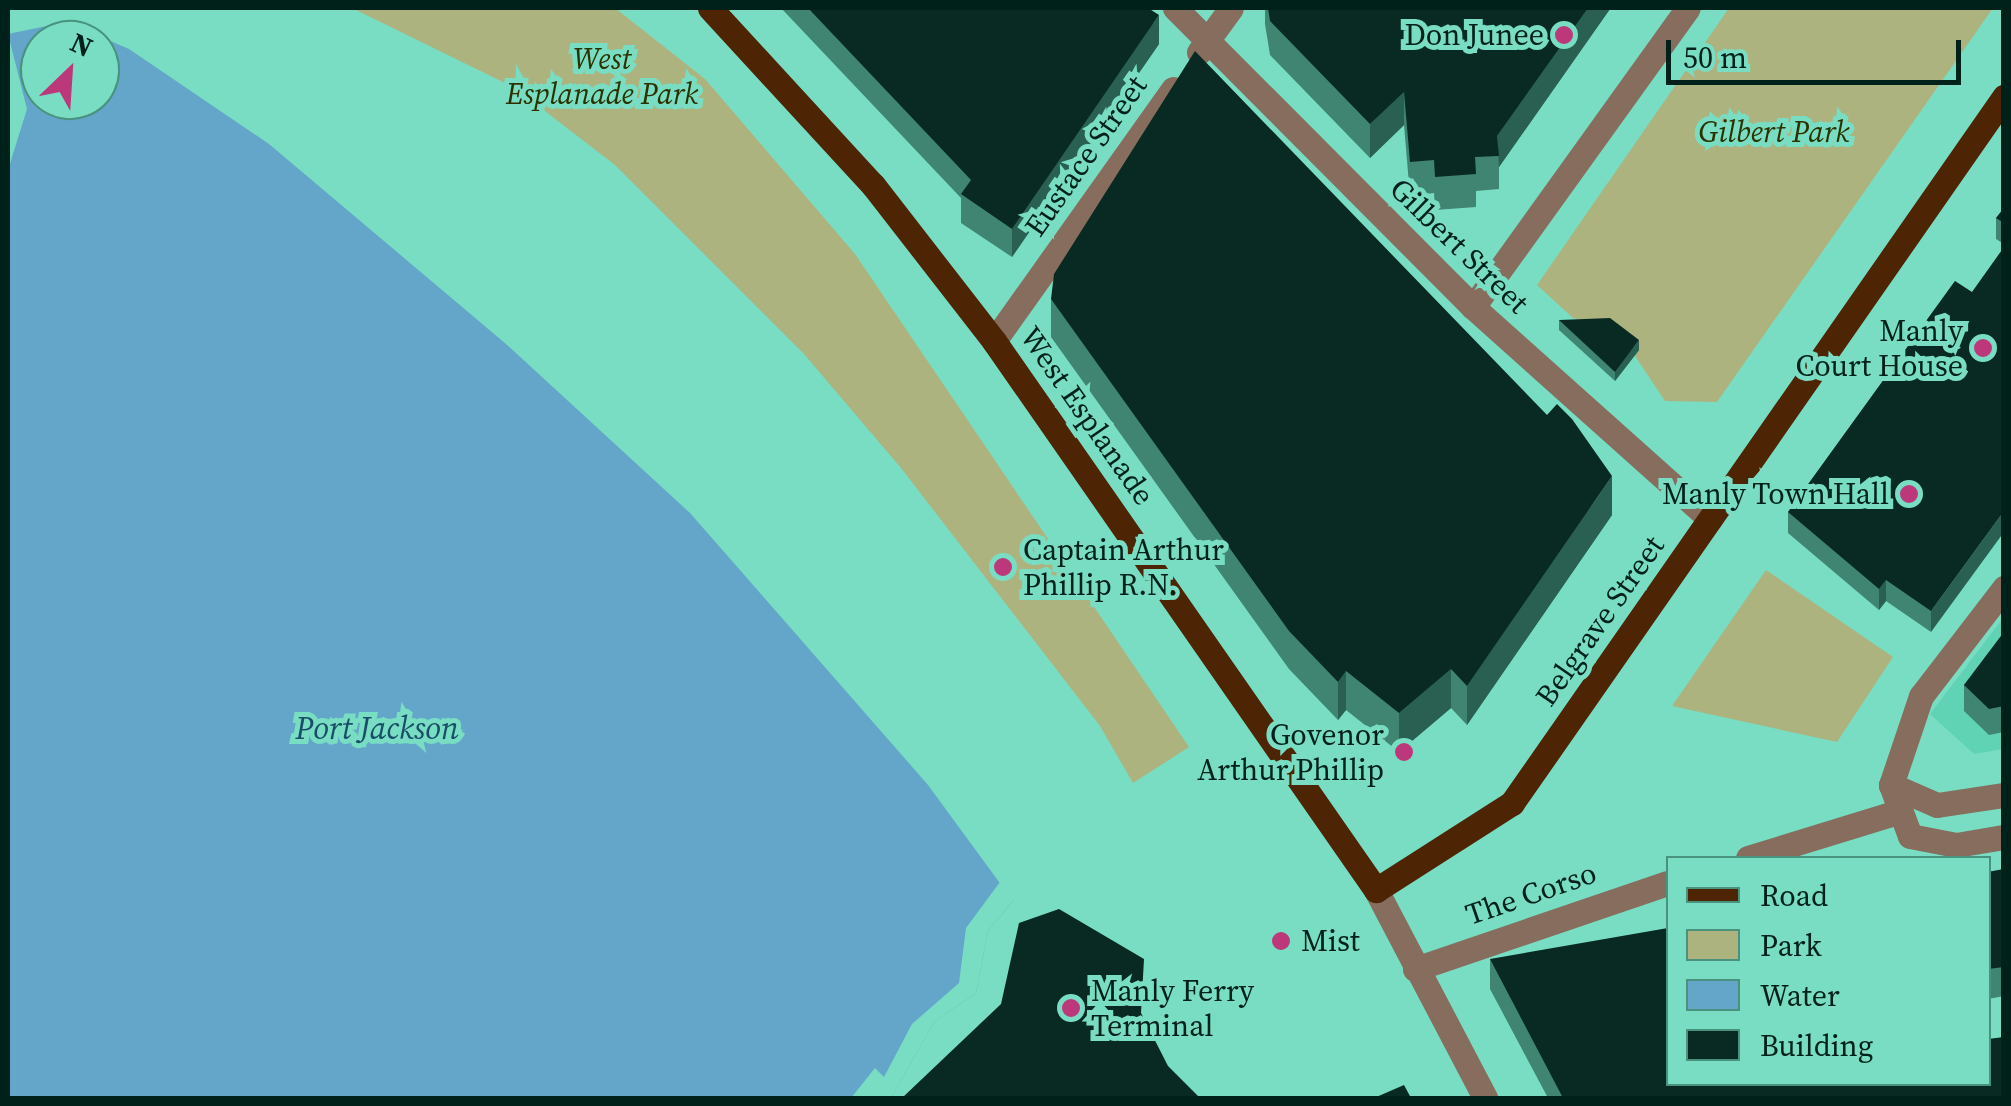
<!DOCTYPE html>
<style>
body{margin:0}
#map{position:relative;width:2011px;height:1106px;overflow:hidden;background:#78ddc2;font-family:"Source Serif 4",serif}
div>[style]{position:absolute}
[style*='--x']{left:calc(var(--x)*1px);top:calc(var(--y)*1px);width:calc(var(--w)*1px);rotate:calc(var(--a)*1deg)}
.built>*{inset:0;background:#60d3b5}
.green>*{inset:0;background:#adb37e}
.water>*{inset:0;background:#63a6ca}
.pier>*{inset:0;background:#78ddc2}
.minor>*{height:25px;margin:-12.5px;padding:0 12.5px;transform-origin:12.5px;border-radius:12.5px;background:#866d5e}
.major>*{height:25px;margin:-12.5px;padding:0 12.5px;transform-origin:12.5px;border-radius:12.5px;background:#4d2404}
.wall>*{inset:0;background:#408472}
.shaded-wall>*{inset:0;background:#2a6052}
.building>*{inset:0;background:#082a22}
.dots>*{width:28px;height:28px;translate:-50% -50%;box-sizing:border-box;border:5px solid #78ddc2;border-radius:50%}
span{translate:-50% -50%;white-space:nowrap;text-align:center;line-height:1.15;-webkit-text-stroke:10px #78ddc2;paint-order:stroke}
.poi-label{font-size:30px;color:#002119}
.right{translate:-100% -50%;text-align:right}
.left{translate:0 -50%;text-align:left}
.park-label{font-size:30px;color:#2d3100;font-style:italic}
.street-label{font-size:30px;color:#002119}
.water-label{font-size:32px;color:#194e68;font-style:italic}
.frame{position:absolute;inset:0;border:10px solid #002119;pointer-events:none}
.legend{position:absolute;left:1666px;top:856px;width:325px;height:230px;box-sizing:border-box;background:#78ddc2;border:2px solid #48927e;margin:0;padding:12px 18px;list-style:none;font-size:30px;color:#002119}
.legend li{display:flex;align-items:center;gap:20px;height:50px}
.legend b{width:50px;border:2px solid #48927e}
.north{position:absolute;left:20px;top:20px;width:100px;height:100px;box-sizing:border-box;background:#78ddc2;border:2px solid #48927e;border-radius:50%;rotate:25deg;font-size:28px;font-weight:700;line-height:40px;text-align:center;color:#002119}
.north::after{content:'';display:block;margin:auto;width:35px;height:45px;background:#bd387b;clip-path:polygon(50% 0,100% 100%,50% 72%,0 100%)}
.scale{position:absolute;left:1666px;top:40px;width:295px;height:45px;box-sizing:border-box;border:5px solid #002119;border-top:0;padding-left:12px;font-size:30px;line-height:35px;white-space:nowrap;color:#002119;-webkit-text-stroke:8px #78ddc2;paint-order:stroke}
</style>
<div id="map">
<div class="built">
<div style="clip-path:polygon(2003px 618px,2003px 749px,1974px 754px,1930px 714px)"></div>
</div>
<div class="green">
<div style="clip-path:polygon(352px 8px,615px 8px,705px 79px,855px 254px,1189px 747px,1133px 783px,1100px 726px,901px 468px,804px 354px,615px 165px,515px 88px)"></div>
<div style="clip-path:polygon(1729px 8px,1993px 8px,1717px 402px,1665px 401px,1617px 329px,1573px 318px,1537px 285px)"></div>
<div style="clip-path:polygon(1766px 570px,1893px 657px,1837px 742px,1672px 706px)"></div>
</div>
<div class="water">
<div style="clip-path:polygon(evenodd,66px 22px,129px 49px,269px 144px,506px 344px,690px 513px,928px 785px,1013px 901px,988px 931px,976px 993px,934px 1022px,891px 1098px,8px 1098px,8px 170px,27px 109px,8px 34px,66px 22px,40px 40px,100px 40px,100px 100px,40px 100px,40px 40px)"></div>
</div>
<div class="pier">
<div style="clip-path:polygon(1000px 882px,1016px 897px,988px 931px,976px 993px,934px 1022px,891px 1098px,851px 1098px,875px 1068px,884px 1077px,912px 1024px,959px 983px,966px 928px)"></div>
</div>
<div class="minor">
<div style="--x:1175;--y:8;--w:422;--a:45.1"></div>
<div style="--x:1473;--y:307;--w:318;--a:41.8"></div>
<div style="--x:1199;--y:52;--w:54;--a:-54"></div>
<div style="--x:1473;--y:307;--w:368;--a:-54.3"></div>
<div style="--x:994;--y:341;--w:309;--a:-54.6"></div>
<div style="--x:2004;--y:588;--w:136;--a:127.5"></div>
<div style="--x:1921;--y:696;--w:94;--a:108.6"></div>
<div style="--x:1891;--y:785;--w:54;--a:69.6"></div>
<div style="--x:1910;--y:836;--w:47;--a:11.1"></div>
<div style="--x:1956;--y:845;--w:49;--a:-9.5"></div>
<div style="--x:1891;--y:785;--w:50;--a:23.5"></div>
<div style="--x:1937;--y:805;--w:68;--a:-8.5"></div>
<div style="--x:1748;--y:858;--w:153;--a:-17.1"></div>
<div style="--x:1376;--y:890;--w:235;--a:62.3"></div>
<div style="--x:1415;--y:969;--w:267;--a:-18.8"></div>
</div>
<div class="major">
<div style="--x:710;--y:8;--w:241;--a:47.4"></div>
<div style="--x:873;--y:185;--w:197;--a:52.2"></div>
<div style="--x:994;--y:341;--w:669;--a:55.17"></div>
<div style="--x:1376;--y:890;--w:161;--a:-32.6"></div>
<div style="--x:1512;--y:803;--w:861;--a:-55.13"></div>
</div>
<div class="wall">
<div style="clip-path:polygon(781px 8px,1148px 8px,1159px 44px,1012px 257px,961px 223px,961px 198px)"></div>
<div style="clip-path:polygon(1265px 8px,1610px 8px,1610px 9px,1499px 167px,1499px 189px,1476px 191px,1476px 207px,1435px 210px,1434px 193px,1410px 196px,1404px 125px,1370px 158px,1270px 55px,1265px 24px)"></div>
<div style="clip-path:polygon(2004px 208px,2004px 244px,1996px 239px,1996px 218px)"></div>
<div style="clip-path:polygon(1955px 281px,1931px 632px,1886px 601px,1879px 610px,1788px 533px,1788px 512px)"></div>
<div style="clip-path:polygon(1051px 299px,1612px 515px,1467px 725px,1451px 708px,1399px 752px,1346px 710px,1338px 720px,1289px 669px,1051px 337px)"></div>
<div style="clip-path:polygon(1559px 320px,1639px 350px,1615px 381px,1559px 330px)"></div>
<div style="clip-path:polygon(2004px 632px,2004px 732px,1989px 735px,1964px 711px,1964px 685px)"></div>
<div style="clip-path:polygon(2004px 869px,2004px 996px,1988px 999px,1988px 872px)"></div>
<div style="clip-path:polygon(1490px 959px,2004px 1098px,1548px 1098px,1490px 989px)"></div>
</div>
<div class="shaded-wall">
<div style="clip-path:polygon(1588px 8px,1610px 8px,1610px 9px,1499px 167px,1497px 136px)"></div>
<div style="clip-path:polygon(1159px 15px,1159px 44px,1012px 257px,1012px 229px)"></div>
<div style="clip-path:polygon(1404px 92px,1404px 125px,1370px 158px,1370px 124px)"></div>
<div style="clip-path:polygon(1639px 340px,1639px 350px,1615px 381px,1615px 372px)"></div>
<div style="clip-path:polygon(1612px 476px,1612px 515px,1467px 725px,1467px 686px)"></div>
<div style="clip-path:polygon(2004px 511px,2004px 532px,1931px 632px,1931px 611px)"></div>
<div style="clip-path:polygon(1886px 580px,1886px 601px,1879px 610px,1879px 589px)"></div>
<div style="clip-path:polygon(1451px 669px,1451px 708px,1399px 752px,1399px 713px)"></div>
<div style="clip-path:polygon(1346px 671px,1346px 710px,1338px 720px,1338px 682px)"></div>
</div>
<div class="building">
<div style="clip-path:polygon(808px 8px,1148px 8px,1159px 15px,1012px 229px,961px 194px,971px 180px)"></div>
<div style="clip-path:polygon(1268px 8px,1588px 8px,1497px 136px,1499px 156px,1475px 157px,1476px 174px,1435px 177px,1434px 160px,1410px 162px,1404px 92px,1370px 124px,1270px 21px)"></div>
<div style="clip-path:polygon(1195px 51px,1547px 415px,1557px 404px,1572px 419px,1612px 476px,1467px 686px,1451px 669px,1399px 713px,1346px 671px,1338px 682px,1289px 631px,1051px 299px,1054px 274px)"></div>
<div style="clip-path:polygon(2004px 208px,2004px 223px,1996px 218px)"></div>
<div style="clip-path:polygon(2004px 247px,2004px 511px,1931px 611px,1886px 580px,1879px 589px,1788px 512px,1955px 281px,1972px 292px)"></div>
<div style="clip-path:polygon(1610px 318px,1639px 340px,1615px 372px,1559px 320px)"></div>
<div style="clip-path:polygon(2004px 632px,2004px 706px,1989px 709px,1964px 685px)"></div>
<div style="clip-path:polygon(2004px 869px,2004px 967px,1988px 969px,1988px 872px)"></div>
<div style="clip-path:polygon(1059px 909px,1144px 959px,1141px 1013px,1168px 1066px,1200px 1098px,902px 1098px,1001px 1004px,1019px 923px)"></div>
<div style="clip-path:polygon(1668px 928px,1668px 1084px,1988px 1084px,1988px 1039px,2004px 1037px,2004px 1098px,1563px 1098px,1490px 959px)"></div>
<div style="clip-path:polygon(1404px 1085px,1411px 1098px,1374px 1098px)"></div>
</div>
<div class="dots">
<div style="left:1564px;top:35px;background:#bd387b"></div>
<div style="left:1983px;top:348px;background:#bd387b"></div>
<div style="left:1909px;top:494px;background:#bd387b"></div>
<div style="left:1003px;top:567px;background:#bd387b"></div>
<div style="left:1404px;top:752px;background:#bd387b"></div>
<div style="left:1281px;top:941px;background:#bd387b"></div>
<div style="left:1071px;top:1008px;background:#bd387b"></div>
</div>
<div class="poi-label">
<span class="right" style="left:1544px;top:35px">Don Junee</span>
<span class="right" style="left:1963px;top:348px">Manly<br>Court House</span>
<span class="right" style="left:1889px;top:494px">Manly Town Hall</span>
<span class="left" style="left:1023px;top:567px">Captain Arthur<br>Phillip R.N.</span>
<span class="right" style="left:1384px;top:752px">Govenor<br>Arthur Phillip</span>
<span class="left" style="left:1301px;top:941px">Mist</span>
<span class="left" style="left:1091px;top:1008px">Manly Ferry<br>Terminal</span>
</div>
<div class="park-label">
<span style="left:602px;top:76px">West<br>Esplanade Park</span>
<span style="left:1774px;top:132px">Gilbert Park</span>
</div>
<div class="street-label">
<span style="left:1086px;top:156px;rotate:-55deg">Eustace Street</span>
<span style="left:1459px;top:246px;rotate:44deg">Gilbert Street</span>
<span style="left:1087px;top:416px;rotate:55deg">West Esplanade</span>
<span style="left:1600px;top:621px;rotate:-55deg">Belgrave Street</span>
<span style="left:1531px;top:894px;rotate:-19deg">The Corso</span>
</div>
<div class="water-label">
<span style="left:377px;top:728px">Port Jackson</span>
</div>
<div class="frame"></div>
<ul class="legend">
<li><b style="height:12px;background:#4d2404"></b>Road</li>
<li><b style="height:28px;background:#adb37e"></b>Park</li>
<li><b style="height:28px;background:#63a6ca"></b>Water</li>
<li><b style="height:28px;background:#082a22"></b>Building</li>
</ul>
<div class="north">N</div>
<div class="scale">50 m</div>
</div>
